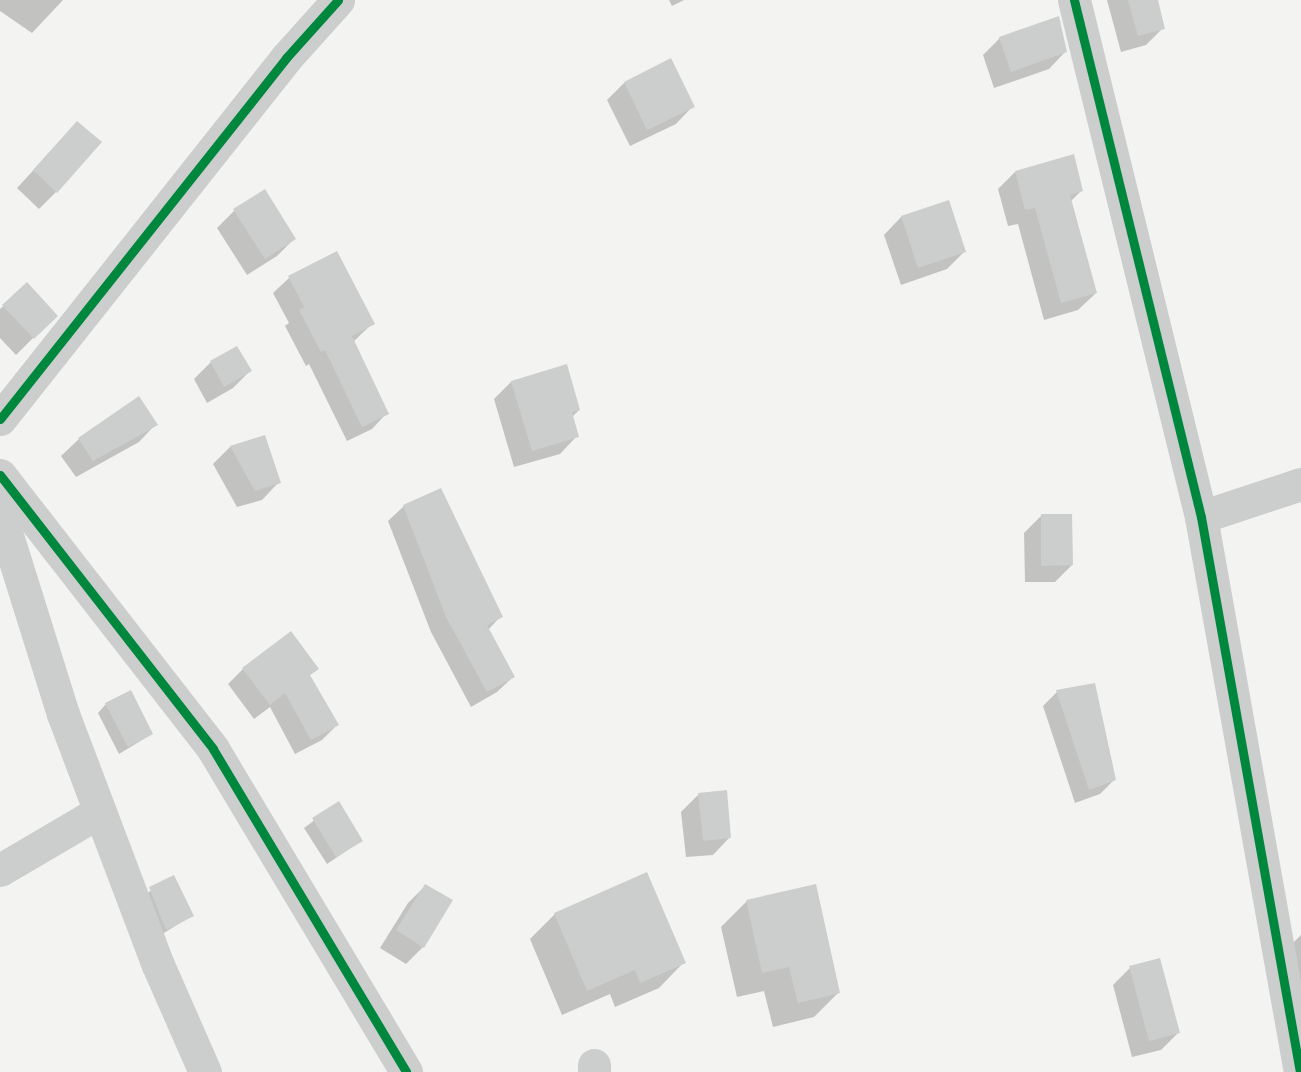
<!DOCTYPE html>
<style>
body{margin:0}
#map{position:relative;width:1301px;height:1072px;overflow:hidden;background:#f3f3f2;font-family:Overpass,sans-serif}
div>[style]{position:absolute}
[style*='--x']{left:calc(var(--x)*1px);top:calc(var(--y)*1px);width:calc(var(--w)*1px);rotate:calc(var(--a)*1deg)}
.shadow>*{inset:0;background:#0003}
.building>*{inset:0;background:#cccece}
.street>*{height:33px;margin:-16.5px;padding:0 16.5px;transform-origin:16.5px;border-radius:16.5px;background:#cccdcd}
.cycleway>*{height:9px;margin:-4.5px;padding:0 4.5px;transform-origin:4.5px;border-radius:4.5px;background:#00873e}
span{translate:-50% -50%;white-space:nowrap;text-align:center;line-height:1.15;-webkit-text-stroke:6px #fff;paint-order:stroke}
</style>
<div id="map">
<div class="shadow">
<div style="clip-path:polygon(0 0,63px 0,32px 33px,0 11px)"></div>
<div style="clip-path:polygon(669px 0,684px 0,672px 6px)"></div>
<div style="clip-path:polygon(1107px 0,1156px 0,1163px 28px,1146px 45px,1121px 52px)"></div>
<div style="clip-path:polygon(1000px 38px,1066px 51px,1049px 69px,994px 88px,983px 55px)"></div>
<div style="clip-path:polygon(671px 60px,693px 106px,676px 124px,630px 146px,607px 100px,624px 83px)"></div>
<div style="clip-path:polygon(77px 123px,56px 192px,39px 209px,17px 188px)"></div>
<div style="clip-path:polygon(1015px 172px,1082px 190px,1071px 201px,1096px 293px,1078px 310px,1044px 320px,1018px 224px,1008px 226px,998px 189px)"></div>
<div style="clip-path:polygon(948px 202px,964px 252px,947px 269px,901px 285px,884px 235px,901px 217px)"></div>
<div style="clip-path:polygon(234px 211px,294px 239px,277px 256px,247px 275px,217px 228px)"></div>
<div style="clip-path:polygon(337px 253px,373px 323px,353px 342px,387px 413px,372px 429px,347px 441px,309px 364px,306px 366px,285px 326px,289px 323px,273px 293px,289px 278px)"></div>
<div style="clip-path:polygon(27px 285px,55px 316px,16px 355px,0 338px,0 309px)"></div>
<div style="clip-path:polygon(211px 362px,250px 371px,233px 388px,207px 403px,194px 379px)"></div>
<div style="clip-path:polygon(511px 382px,579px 410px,572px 417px,577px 436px,560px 454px,514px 467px,494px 399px)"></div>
<div style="clip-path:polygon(139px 399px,156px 424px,139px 442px,76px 477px,61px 456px,79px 439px)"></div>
<div style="clip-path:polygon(264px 437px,279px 482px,262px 500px,237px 507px,213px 464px,230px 447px)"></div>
<div style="clip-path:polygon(404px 506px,501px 616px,488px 630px,513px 677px,497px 692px,471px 707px,431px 632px,388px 521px)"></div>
<div style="clip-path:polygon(1041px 516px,1072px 565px,1055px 582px,1025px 582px,1024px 533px)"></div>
<div style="clip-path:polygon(317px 668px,309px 676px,337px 725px,322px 740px,295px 754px,270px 707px,254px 719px,228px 684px,243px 669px)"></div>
<div style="clip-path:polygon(1057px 692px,1114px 780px,1100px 794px,1075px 803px,1043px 706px)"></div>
<div style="clip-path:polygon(106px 704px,152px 734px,119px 754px,98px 713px)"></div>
<div style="clip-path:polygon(698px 795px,730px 837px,713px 855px,686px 857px,681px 812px)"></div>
<div style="clip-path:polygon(338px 803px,361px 841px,327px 864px,304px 828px)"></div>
<div style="clip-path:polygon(173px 877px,192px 916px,157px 937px,141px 897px)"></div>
<div style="clip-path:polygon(815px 885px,839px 992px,814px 1017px,773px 1027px,764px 991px,737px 997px,721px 927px,746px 902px)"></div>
<div style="clip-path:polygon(425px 886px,423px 947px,406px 964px,380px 948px,408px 903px)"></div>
<div style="clip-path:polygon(555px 914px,684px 962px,659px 988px,615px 1007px,610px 994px,562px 1015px,530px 939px)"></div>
<div style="clip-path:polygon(1301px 935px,1301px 1012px,1289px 947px)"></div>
<div style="clip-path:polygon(1130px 968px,1178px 1033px,1161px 1050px,1132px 1057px,1113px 985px)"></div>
</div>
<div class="building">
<div style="clip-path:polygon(1128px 0,1158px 0,1165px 29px,1138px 36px)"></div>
<div style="clip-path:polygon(1059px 16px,1067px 52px,1011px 72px,999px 37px)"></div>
<div style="clip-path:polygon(671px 58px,695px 107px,647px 130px,624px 82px)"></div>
<div style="clip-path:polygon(77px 121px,102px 142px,57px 193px,33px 170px)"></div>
<div style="clip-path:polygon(1074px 154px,1083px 191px,1070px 195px,1097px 293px,1061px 303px,1035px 208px,1025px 210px,1015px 171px)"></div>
<div style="clip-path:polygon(265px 189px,296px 239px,265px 259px,233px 209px)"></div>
<div style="clip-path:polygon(949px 200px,966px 252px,918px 268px,901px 216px)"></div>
<div style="clip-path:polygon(337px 251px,375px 324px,352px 336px,389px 414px,362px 427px,325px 350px,321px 352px,299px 310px,304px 307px,288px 276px)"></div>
<div style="clip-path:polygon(27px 282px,58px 316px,34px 339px,2px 305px)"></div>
<div style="clip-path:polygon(237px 346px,252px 371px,224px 387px,210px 361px)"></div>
<div style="clip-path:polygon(567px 364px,580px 410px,572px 412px,579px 437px,532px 451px,511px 381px)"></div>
<div style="clip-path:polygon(139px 396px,158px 425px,93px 461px,78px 438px)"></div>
<div style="clip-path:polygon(265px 435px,281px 483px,255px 491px,230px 446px)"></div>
<div style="clip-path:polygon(441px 488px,503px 617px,487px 625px,515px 677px,487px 692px,446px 617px,403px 505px)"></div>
<div style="clip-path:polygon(1041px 514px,1072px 514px,1073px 565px,1041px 566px)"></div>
<div style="clip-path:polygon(291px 631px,319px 669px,310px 675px,339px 725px,311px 740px,285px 693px,270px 705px,242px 668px)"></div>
<div style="clip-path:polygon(1095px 683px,1116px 780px,1089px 790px,1056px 690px)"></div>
<div style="clip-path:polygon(131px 690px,153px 734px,128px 747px,105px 703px)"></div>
<div style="clip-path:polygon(727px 790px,731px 838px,703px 841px,698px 793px)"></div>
<div style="clip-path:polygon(339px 801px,363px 841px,336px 857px,312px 818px)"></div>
<div style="clip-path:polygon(647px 872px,686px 963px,640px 983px,635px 970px,587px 991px,554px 913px)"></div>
<div style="clip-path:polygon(174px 875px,194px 916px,166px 930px,149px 887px)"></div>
<div style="clip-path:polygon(425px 884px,453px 900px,424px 948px,396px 930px)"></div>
<div style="clip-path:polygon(816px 884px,840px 993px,798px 1003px,789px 967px,762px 973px,746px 900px)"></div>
<div style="clip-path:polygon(1160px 958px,1180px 1033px,1149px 1041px,1129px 966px)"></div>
</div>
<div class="street">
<div style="--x:1074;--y:0;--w:532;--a:76.2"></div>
<div style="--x:1201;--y:517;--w:564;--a:79.89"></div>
<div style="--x:0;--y:419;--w:461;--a:-51.6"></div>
<div style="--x:286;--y:58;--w:78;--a:-48.1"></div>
<div style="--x:0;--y:475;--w:347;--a:52.1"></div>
<div style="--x:213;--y:749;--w:376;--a:59.1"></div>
<div style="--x:0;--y:513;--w:211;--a:72.6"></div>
<div style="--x:63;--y:714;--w:268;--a:69.3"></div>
<div style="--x:158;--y:965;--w:117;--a:66.3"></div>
<div style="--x:1201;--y:517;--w:105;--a:-18.3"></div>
<div style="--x:0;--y:870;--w:115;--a:-30.4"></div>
<div style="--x:594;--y:1072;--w:7;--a:-90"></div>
</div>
<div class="cycleway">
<div style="--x:1074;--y:0;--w:532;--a:76.2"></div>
<div style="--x:1201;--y:517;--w:564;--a:79.89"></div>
<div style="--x:0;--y:419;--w:461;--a:-51.6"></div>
<div style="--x:286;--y:58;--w:78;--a:-48.1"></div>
<div style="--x:0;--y:475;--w:347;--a:52.1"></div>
<div style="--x:213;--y:749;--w:376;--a:59.1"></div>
</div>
</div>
